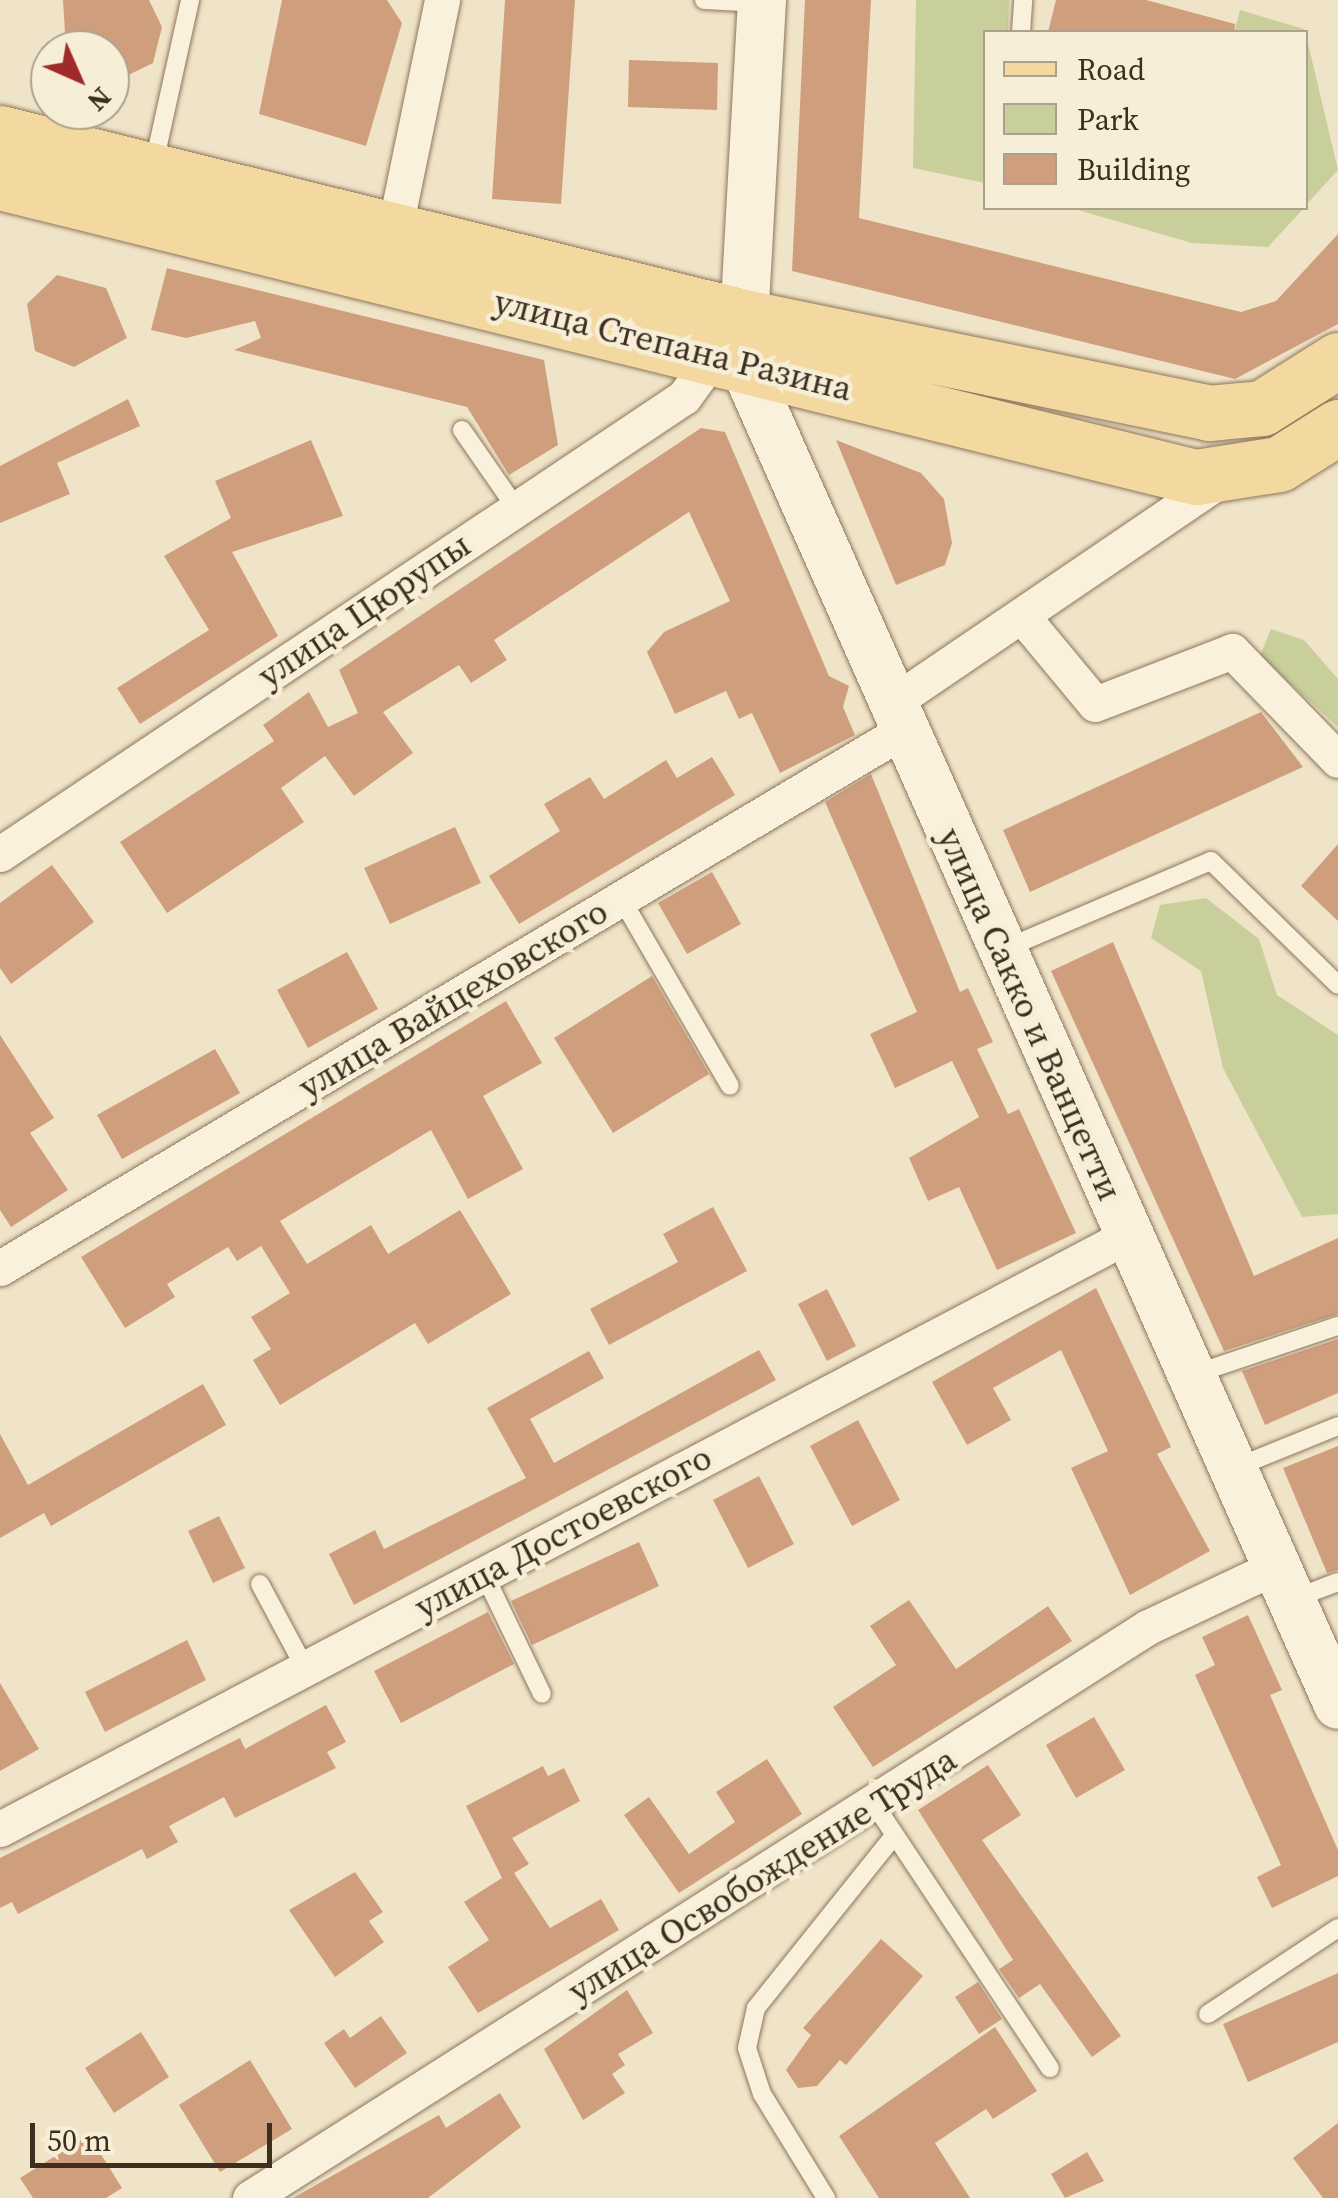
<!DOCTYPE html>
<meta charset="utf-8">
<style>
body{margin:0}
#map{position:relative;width:1338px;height:2198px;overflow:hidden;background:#f0e4c8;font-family:"Source Serif 4",serif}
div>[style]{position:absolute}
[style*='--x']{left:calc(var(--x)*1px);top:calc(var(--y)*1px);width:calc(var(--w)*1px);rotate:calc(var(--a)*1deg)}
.green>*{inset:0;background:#c9cf9b}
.building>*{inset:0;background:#cf9f7d}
.roads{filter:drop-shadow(0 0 2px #8d765c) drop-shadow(0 0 2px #8d765c)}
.lane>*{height:18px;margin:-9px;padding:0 9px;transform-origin:9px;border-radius:9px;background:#faf1dc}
.street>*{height:35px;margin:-17.5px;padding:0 17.5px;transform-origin:17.5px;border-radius:17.5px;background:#faf1dc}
.secondary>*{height:48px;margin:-24px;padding:0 24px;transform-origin:24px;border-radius:24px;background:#faf1dc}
.primary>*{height:55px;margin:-27.5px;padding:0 27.5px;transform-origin:27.5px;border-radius:27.5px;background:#f3d9a0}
span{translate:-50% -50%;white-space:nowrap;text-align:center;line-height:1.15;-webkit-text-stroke:9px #f7eed8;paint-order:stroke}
.street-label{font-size:35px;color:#3d2e20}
.legend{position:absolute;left:983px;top:30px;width:325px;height:180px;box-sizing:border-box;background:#f7eed8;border:2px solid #ada18e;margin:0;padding:12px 18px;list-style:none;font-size:30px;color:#3d2e20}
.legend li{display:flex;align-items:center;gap:20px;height:50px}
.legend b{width:50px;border:2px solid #ada18e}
.north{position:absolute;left:30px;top:30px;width:100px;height:100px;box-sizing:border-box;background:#f7eed8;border:2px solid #ada18e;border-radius:50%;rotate:135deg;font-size:28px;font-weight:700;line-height:40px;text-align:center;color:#3d2e20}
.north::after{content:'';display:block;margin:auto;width:35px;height:45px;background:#9e2a2b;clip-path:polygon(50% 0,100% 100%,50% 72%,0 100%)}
.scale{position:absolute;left:30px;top:2123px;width:242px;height:45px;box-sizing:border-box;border:5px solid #3d2e20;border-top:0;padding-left:12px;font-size:30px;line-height:35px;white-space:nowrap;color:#3d2e20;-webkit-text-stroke:8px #f7eed8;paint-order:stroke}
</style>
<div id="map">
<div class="green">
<div style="clip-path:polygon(916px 0,1009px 0,1008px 32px,986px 32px,985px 183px,913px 168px)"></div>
<div style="clip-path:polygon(1240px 10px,1304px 29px,1305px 32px,1234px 32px)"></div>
<div style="clip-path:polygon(1306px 35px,1338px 170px,1306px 205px)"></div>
<div style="clip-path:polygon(1071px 208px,1304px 208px,1268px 247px,1192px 243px)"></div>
<div style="clip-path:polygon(1271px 629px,1304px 640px,1338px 679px,1338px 727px,1260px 656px)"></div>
<div style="clip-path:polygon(1206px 898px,1259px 939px,1277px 995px,1338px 1035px,1338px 1214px,1302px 1217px,1223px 1068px,1201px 971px,1151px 938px,1160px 905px)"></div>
</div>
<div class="building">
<div style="clip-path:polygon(63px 0,149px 0,162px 27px,153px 63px,110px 84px,110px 50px,66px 50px)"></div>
<div style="clip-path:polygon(282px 0,387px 0,402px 23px,366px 146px,259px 114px)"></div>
<div style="clip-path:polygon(505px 0,575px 0,561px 204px,492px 199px)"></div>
<div style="clip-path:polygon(805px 0,871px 0,859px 218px,1241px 312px,1276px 301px,1338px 234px,1338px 324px,1235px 379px,792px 271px)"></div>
<div style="clip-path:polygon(1056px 0,1146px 0,1235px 24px,1234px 32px,1048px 32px)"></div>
<div style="clip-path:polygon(629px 60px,718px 63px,717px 110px,628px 107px)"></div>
<div style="clip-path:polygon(167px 268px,544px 360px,558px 445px,509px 475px,467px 407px,234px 350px,261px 338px,255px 321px,186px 338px,151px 330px)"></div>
<div style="clip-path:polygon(57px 275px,106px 288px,127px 338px,74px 367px,35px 351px,27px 304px)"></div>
<div style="clip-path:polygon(128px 399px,140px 426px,57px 463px,70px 494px,0 523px,0 466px)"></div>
<div style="clip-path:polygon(701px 428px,725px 432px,829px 676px,849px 686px,843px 707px,855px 735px,780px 773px,752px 713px,739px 719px,726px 691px,675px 714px,647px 652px,664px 632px,730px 601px,689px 512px,494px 640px,507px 660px,471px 683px,459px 665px,383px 712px,413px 753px,354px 796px,325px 756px,281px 788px,304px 822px,167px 913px,120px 842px,274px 741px,263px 725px,309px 692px,328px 727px,358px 713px,339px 670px)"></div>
<div style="clip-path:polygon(311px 440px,343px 516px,232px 552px,278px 636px,140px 724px,117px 688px,209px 630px,164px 556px,231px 518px,215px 481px)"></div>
<div style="clip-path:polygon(836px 440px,921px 473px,944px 499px,952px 543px,945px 565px,896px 585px)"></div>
<div style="clip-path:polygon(1261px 712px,1303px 767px,1030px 892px,1003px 830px)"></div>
<div style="clip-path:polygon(712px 757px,735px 795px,519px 924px,489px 876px,560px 831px,544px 804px,590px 777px,604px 799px,666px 760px,677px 778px)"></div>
<div style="clip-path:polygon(871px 774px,960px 992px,968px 988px,993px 1042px,977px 1049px,1008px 1114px,1019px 1109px,1076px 1233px,997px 1270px,959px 1187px,928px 1201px,909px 1158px,979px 1117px,952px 1061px,895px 1088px,870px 1034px,917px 1012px,825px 802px)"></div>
<div style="clip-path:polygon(455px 827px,481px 883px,390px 924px,364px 868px)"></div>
<div style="clip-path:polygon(1338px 844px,1338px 921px,1301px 886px)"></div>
<div style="clip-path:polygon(52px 865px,94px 922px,11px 984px,0 968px,0 903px)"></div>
<div style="clip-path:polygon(712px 872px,741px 924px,687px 954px,658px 903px)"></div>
<div style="clip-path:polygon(1113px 942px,1254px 1276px,1338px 1238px,1338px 1314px,1224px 1351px,1051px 971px)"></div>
<div style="clip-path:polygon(347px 952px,378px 1009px,308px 1048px,277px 990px)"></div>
<div style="clip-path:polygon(652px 976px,709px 1074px,613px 1133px,554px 1038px)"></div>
<div style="clip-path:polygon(506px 1001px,542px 1063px,483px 1096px,523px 1169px,468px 1199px,431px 1130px,280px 1221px,307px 1264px,371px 1225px,388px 1254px,460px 1210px,511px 1294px,428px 1344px,415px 1323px,280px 1405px,253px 1360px,271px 1349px,251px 1317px,290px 1293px,261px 1246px,237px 1261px,228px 1247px,167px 1284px,175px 1297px,125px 1328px,81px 1257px)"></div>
<div style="clip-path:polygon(0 1035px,54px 1118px,30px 1133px,68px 1190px,11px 1227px,0 1210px)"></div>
<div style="clip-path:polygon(215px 1049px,240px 1093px,122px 1159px,97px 1115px)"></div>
<div style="clip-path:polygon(713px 1207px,747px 1271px,609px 1345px,590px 1309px,678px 1262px,663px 1234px)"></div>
<div style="clip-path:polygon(1096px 1288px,1171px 1447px,1157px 1454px,1210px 1551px,1130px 1595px,1071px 1468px,1108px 1451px,1061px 1350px,993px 1388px,1011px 1420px,967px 1445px,932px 1382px)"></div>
<div style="clip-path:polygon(827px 1289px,856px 1346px,827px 1361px,798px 1304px)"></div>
<div style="clip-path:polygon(1338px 1339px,1338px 1393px,1265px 1425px,1242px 1371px)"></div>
<div style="clip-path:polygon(759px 1350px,776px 1380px,354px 1605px,329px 1554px,375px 1530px,384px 1549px,526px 1478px,487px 1408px,589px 1351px,604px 1378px,530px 1419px,554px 1463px)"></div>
<div style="clip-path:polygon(203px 1384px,226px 1425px,51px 1526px,44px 1513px,0 1538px,0 1434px,28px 1485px)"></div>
<div style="clip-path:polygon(858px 1420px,900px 1500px,852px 1526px,810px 1446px)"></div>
<div style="clip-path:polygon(1338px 1446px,1338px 1570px,1327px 1573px,1283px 1468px)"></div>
<div style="clip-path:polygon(759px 1476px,794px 1544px,748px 1568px,713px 1500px)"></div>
<div style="clip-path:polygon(219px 1516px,245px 1568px,213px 1583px,188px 1531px)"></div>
<div style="clip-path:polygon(639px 1542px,659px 1586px,532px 1645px,511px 1601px)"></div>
<div style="clip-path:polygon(909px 1600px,956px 1669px,1048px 1606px,1072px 1641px,873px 1767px,833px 1707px,896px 1665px,870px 1626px)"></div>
<div style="clip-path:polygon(488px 1612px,514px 1664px,401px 1723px,374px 1671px)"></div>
<div style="clip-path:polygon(1248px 1615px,1282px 1690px,1270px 1695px,1338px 1850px,1338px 1876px,1272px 1908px,1257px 1877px,1281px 1865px,1195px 1675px,1215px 1665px,1202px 1637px)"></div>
<div style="clip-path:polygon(187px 1640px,206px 1680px,105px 1732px,85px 1692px)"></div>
<div style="clip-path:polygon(0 1683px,39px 1749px,0 1771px)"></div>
<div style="clip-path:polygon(326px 1705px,346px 1742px,327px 1752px,336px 1768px,235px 1818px,224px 1797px,169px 1826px,178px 1842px,147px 1859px,142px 1849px,18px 1914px,12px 1902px,0 1908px,0 1858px,240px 1738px,245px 1749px)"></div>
<div style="clip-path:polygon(1094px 1717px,1125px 1770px,1076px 1798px,1046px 1745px)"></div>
<div style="clip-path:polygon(767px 1759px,802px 1814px,679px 1893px,624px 1815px,649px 1797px,689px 1854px,735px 1822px,716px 1792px)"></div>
<div style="clip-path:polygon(988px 1765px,1021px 1815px,982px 1840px,1121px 2036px,1092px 2057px,1040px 1984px,1019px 1998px,999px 1969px,1013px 1960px,918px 1810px)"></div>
<div style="clip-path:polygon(543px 1766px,548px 1776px,564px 1768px,580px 1801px,512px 1838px,529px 1864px,514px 1873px,550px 1928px,601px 1899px,619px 1930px,478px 2013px,448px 1967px,489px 1940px,464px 1902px,502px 1878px,466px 1806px)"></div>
<div style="clip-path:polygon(355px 1872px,383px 1912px,369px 1921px,384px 1942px,335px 1977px,289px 1910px)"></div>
<div style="clip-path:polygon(881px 1939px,923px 1976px,846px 2065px,840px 2060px,817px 2086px,798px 2088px,786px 2070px,811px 2035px,803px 2028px)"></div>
<div style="clip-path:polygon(1338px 1973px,1338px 2042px,1248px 2082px,1223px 2024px)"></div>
<div style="clip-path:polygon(978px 1982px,1002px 2019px,979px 2034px,955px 1997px)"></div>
<div style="clip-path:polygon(627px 1990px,653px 2033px,618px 2054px,625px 2065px,612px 2074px,625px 2093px,583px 2120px,544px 2049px)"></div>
<div style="clip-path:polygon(381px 2016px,407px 2053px,355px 2088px,324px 2043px,344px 2029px,350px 2038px)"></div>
<div style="clip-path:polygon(995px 2027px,1037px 2091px,993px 2119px,986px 2109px,935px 2143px,970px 2198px,879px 2198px,839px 2136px)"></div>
<div style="clip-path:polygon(141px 2032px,169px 2077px,114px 2113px,85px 2068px)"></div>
<div style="clip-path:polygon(250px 2060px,292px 2129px,220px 2172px,179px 2105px)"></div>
<div style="clip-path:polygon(500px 2093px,521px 2127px,428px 2198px,293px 2198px,439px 2115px,446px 2128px)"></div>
<div style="clip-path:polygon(1338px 2123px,1338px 2198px,1323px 2198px,1293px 2158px)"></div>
<div style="clip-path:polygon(89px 2135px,122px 2188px,106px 2198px,33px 2198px,20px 2178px)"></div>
<div style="clip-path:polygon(1087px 2152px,1104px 2181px,1065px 2198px,1051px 2174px)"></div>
</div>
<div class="roads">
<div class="lane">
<div style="--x:704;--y:0;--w:58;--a:3"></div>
<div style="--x:1021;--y:32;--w:32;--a:-86"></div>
<div style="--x:154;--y:163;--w:167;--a:-77.5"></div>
<div style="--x:462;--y:430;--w:95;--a:55.3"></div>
<div style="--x:621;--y:898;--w:217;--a:59.9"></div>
<div style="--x:1002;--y:950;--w:227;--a:-23.1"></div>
<div style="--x:1211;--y:861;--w:177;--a:44.3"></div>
<div style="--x:1195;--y:1374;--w:151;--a:-18.6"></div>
<div style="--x:1237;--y:1467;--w:109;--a:-22.1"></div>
<div style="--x:484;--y:1574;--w:133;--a:64.2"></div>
<div style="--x:260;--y:1584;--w:95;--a:61.8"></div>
<div style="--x:1296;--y:1598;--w:45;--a:-20.9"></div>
<div style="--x:875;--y:1805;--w:316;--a:56.4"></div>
<div style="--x:1208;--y:2014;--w:156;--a:-33.5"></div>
<div style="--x:826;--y:2198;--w:122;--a:-121.6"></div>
<div style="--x:762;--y:2094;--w:48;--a:-108.1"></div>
<div style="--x:747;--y:2048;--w:41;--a:-77.3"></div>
<div style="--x:756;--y:2008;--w:221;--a:-51.3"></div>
</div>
<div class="street">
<div style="--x:394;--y:232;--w:237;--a:-78.3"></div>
<div style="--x:1022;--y:616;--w:114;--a:50.3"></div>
<div style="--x:1095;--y:704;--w:147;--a:-21.1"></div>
<div style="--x:1232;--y:651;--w:152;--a:45.8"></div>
<div style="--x:895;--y:701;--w:399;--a:-34.2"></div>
<div style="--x:0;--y:854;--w:823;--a:-33.75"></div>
<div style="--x:684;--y:397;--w:54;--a:-54"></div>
<div style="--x:0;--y:1268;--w:1054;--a:-30.75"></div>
<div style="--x:0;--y:1829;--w:1273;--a:-27.75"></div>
<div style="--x:250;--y:2198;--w:1064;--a:-32.45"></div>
<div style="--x:1148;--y:1627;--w:147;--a:-25.3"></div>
</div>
<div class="secondary">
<div style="--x:762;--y:0;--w:362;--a:93.2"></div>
<div style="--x:742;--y:361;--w:1470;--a:66.08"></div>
</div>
<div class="primary">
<div style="--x:0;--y:133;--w:771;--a:13.89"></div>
<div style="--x:748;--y:318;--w:471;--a:11.6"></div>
<div style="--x:1209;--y:413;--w:53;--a:-5.4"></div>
<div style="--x:1262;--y:408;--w:90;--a:-32.3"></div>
<div style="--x:0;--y:182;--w:1232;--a:13.86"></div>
<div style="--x:1196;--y:477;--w:84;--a:-8.9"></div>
<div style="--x:1279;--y:464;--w:70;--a:-32.1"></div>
</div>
</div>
<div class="street-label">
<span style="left:673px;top:345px;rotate:14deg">улица Степана Разина</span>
<span style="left:364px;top:610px;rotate:-34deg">улица Цюрупы</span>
<span style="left:453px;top:999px;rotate:-31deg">улица Вайцеховского</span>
<span style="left:1030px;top:1014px;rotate:66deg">улица Сакко и Ванцетти</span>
<span style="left:563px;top:1532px;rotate:-28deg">улица Достоевского</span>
<span style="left:762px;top:1875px;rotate:-32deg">улица Освобождение Труда</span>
</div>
<ul class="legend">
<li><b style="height:12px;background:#f3d9a0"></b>Road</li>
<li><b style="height:28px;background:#c9cf9b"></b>Park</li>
<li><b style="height:28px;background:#cf9f7d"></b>Building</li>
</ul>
<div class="north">N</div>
<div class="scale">50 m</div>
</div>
